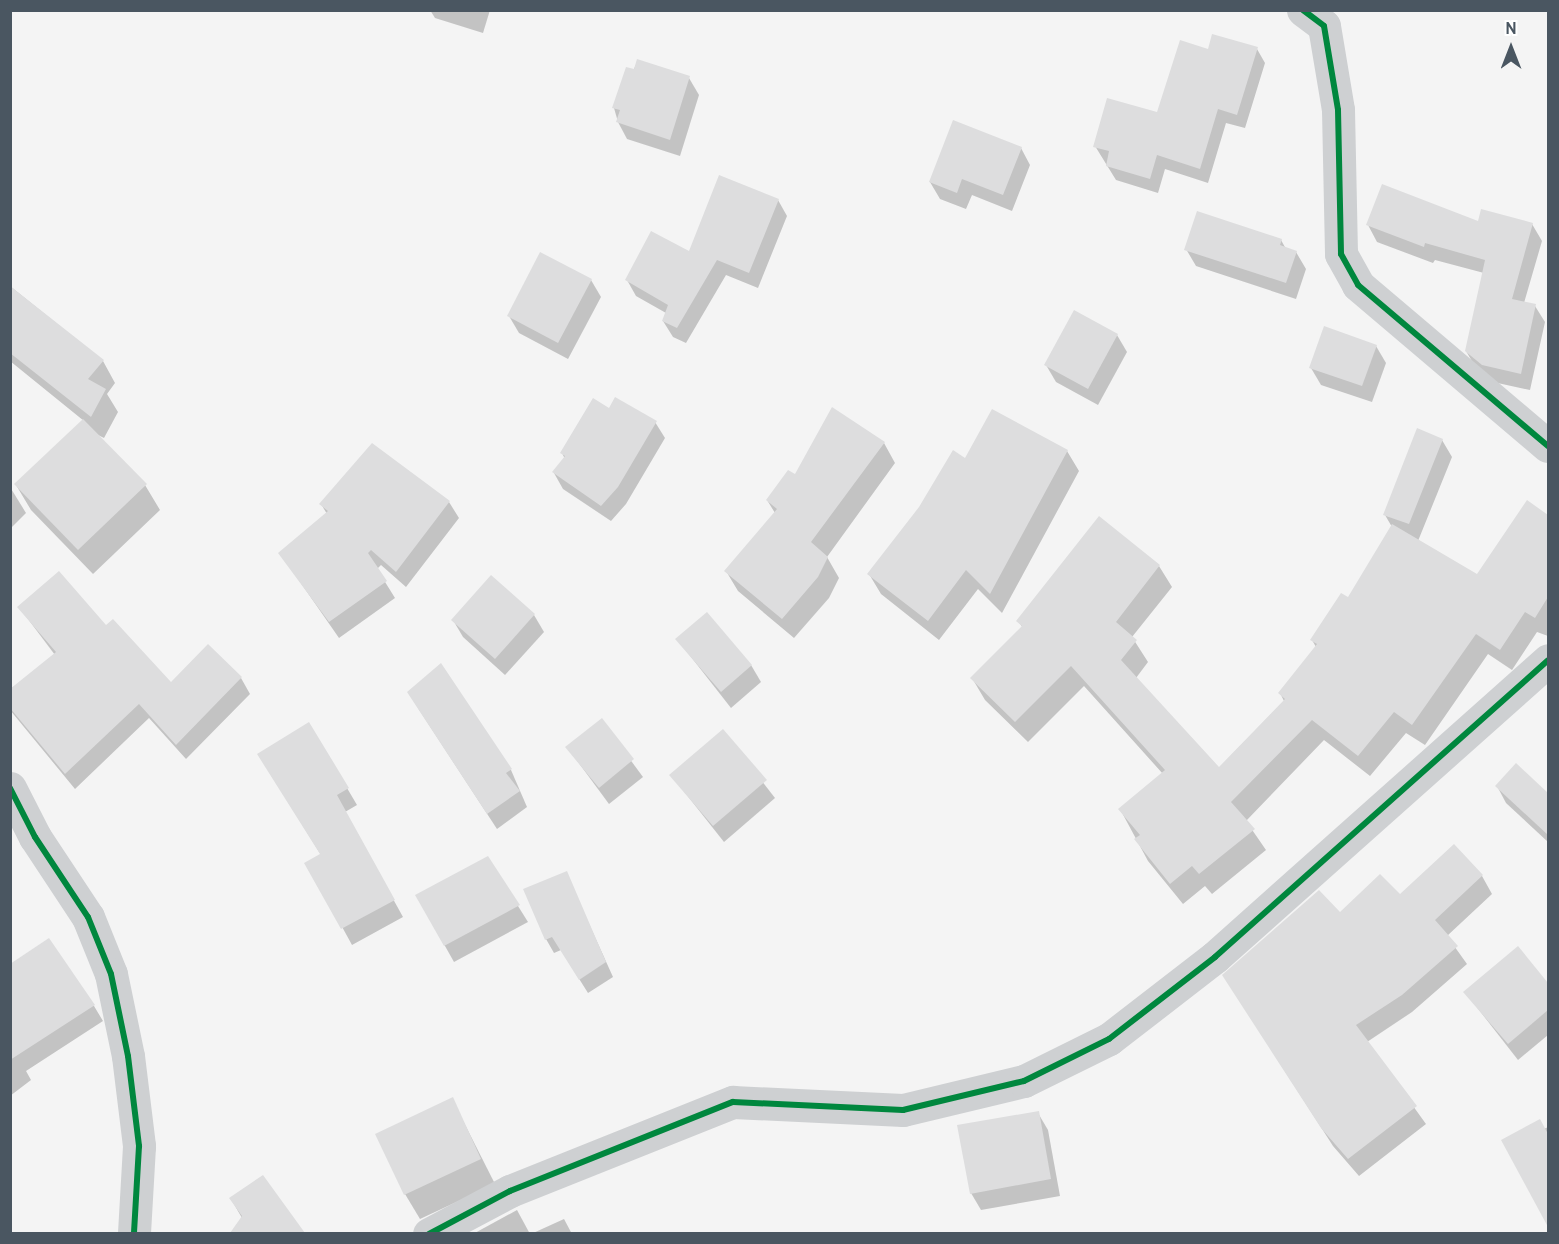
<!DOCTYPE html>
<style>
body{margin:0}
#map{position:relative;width:1559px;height:1244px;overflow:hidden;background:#f4f4f4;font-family:Overpass,sans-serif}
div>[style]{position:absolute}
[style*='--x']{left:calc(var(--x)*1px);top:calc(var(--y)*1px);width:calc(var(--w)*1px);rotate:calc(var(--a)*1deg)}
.shadow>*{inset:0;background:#0003}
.building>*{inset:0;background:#ddddde}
.minor>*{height:33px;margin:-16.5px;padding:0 16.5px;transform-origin:16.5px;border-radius:16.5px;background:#ced0d2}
.cycleway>*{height:6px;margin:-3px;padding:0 3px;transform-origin:3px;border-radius:3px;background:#00873e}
span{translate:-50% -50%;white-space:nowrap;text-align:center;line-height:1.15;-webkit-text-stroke:4.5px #fff;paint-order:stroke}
.frame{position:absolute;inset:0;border:12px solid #4a5661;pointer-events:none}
.north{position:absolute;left:1481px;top:18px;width:60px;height:60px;-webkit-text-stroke:4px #fff;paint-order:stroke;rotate:0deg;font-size:16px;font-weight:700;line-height:24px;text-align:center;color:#4a5661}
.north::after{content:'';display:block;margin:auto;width:21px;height:27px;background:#4a5661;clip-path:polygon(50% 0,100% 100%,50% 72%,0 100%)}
</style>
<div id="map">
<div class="shadow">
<div style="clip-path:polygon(430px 10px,490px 10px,483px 33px,435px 18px)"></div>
<div style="clip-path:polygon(1257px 49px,1265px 63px,1245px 128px,1226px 123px,1208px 183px,1165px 169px,1158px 193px,1116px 180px,1095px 146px,1158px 114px,1209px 50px)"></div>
<div style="clip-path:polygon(638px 61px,689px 78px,699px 95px,680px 156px,627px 139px,618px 122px,614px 108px)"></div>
<div style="clip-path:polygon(1021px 148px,1030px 165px,1012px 211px,972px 195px,966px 209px,940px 199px,930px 182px)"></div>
<div style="clip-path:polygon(778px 200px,787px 216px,758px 288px,726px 275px,686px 343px,673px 337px,663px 321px,666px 313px,636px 296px,627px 280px,690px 253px)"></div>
<div style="clip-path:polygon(1532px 224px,1542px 241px,1524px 303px,1535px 306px,1545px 322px,1530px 390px,1493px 382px,1476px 368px,1466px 351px,1484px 273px,1435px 260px,1433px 263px,1377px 242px,1368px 225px)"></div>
<div style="clip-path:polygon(1281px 240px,1286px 249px,1296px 252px,1306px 269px,1296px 299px,1196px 266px,1186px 249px)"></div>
<div style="clip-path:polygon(591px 280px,601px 297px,568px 359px,519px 333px,509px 316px)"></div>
<div style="clip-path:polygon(10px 286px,103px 361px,115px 383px,107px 394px,118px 412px,104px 438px,96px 434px,145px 485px,160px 510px,93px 574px,31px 510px,16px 485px,84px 421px,10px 361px)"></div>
<div style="clip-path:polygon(1117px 335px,1127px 352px,1098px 405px,1056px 382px,1046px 365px)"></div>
<div style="clip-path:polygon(1376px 346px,1386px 363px,1372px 402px,1321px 385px,1311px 368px)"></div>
<div style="clip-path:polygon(610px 410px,655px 422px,665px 438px,626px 504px,611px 521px,563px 489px,554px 473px,565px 459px,562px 453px)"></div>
<div style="clip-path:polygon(1442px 440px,1452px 457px,1418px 541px,1477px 576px,1526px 504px,1548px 519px,1548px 636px,1537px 632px,1512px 670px,1488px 654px,1425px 745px,1406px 733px,1370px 776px,1324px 740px,1246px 821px,1266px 850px,1212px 894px,1205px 886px,1183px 904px,1148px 861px,1120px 809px,1163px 774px,1084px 686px,1028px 742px,985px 700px,972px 678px,1023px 628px,1018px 621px,1159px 566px,1172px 587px,1132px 637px,1148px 662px,1136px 678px,1218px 769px,1284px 701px,1280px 693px,1316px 647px,1312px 640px,1349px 599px,1392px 527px,1385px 515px)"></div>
<div style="clip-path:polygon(884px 443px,895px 463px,827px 557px,839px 578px,829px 598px,794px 638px,738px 591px,726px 571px,775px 513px,767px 500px,795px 477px)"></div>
<div style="clip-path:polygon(372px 445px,449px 502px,459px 518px,406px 587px,381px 565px,377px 569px,395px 598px,339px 638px,280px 553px,327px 514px,321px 504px)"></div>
<div style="clip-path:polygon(1067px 451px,1079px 471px,1002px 613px,978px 589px,939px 640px,881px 594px,869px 574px,966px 460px)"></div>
<div style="clip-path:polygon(10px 487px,26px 513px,10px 529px)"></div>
<div style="clip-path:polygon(19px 607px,106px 628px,171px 685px,241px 678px,250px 694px,186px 759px,149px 718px,75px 789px,10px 710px,10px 691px,55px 655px)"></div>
<div style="clip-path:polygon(534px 615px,544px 632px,505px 675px,463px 637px,453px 620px)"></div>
<div style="clip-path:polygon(677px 639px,751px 665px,761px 682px,731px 708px)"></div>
<div style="clip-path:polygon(441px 665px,511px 770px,527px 807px,497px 829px,418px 708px)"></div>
<div style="clip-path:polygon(601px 720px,643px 777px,609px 804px,567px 747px)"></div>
<div style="clip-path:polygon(723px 731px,775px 798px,724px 842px,671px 775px)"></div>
<div style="clip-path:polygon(1516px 765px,1548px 795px,1548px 842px,1506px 803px,1497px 786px)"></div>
<div style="clip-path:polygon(269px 771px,347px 788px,357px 805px,345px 812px,403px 917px,352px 945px,307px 863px,321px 855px)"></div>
<div style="clip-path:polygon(1454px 846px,1482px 876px,1492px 894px,1447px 936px,1467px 964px,1412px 1012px,1367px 1042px,1426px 1124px,1359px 1176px,1333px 1146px,1235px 993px,1340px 914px,1400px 897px)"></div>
<div style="clip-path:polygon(488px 858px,528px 922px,454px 962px,417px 896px)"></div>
<div style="clip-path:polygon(566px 873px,613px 977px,588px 993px,561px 950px,554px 953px,546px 939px)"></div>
<div style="clip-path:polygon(1518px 948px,1548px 985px,1548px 1035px,1518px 1060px,1465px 992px)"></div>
<div style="clip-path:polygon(10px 966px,94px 1006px,103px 1021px,26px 1071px,31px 1080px,10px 1096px)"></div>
<div style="clip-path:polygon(452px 1099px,495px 1184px,420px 1219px,405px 1194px)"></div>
<div style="clip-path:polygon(1038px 1113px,1048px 1130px,1060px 1196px,981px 1210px,971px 1193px)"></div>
<div style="clip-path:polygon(1548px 1127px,1548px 1211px,1544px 1214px,1544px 1129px)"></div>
<div style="clip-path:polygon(262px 1177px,303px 1234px,232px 1234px,242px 1218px,231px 1199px)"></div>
<div style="clip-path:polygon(517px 1210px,530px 1234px,473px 1234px)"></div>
<div style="clip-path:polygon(564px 1219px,572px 1234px,531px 1234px)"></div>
</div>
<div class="building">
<div style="clip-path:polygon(1212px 34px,1258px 47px,1237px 115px,1218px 109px,1200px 169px,1157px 155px,1150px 179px,1106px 166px,1109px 151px,1093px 147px,1107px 98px,1157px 112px,1180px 40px,1208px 49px)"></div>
<div style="clip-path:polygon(637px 59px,690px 76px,670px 140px,616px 122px,620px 110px,612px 108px,626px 67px,634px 69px)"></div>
<div style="clip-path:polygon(953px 120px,1022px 147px,1003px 195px,962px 179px,957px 193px,929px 182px)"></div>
<div style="clip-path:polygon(719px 175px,779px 199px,749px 273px,717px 260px,677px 328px,662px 321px,668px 305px,625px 280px,651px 231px,689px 251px)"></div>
<div style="clip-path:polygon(1382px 184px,1478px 221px,1481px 209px,1533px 223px,1512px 299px,1536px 304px,1521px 374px,1482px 365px,1465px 351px,1485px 260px,1425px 243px,1424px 247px,1366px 225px)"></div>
<div style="clip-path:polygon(1197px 211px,1282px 239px,1280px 245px,1297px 251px,1286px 283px,1184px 250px)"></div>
<div style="clip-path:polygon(540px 252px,592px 279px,558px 343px,507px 316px)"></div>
<div style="clip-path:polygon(10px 286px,104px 360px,88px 379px,106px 389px,91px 417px,10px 353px)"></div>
<div style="clip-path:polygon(1074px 310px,1118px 334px,1088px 389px,1044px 365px)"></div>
<div style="clip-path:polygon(1324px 326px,1377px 345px,1362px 386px,1309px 368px)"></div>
<div style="clip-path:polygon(615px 397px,657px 421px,618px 487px,601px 506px,552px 472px,565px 456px,560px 453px,593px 398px,609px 408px)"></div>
<div style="clip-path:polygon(832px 407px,885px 442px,811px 542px,828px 557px,818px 577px,782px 619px,724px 571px,777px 509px,766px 500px,788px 470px,795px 474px)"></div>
<div style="clip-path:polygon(992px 409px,1068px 450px,990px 594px,966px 570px,928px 621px,867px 574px,919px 507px,953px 450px,965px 458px)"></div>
<div style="clip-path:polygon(83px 419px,147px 484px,78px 550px,14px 484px)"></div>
<div style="clip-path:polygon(1417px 428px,1443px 439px,1409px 524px,1383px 515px)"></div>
<div style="clip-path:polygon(372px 443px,450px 501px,396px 572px,371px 550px,368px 553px,387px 581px,329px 622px,278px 553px,328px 511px,319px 504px)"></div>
<div style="clip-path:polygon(1527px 500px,1548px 515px,1548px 597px,1535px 618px,1525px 612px,1500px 650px,1476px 634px,1412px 725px,1394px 712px,1358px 756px,1312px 720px,1231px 802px,1255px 829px,1199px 874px,1192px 866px,1170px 884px,1134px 839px,1140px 835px,1118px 809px,1165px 770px,1071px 666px,1015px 722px,970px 678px,1022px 626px,1016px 621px,1099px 516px,1160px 565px,1116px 622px,1137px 640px,1121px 660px,1219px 767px,1285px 699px,1278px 693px,1317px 644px,1310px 640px,1341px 593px,1348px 597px,1392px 524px,1477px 574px)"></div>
<div style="clip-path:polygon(59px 571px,106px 625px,113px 619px,171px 682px,208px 644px,242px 677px,176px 745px,139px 704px,65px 774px,10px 708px,10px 689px,56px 652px,17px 607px)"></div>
<div style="clip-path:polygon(491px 575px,535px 614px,495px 659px,451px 620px)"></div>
<div style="clip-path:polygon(707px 612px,752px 665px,721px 692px,675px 639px)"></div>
<div style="clip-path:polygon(441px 663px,512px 769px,506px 773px,520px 791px,487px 814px,407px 692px)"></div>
<div style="clip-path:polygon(602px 718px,634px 759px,599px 788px,565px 747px)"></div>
<div style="clip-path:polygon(309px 722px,349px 788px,337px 795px,395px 900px,341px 929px,304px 863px,320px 854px,257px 754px)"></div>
<div style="clip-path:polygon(723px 729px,767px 780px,713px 826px,669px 775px)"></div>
<div style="clip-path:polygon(1516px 763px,1548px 793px,1548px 835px,1495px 786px)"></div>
<div style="clip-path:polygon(1454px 844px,1483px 875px,1435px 920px,1458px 946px,1402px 995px,1356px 1025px,1417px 1106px,1348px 1159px,1321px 1128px,1222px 975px,1319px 890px,1340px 912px,1380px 874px,1400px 894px)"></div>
<div style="clip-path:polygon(488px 856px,520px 905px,444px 946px,415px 895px)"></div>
<div style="clip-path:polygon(567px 871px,606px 962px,579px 980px,552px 937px,545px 940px,523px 889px)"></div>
<div style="clip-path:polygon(49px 938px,95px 1005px,10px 1060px,10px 964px)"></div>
<div style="clip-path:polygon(1518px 946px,1548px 983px,1548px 1010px,1508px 1044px,1463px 992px)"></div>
<div style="clip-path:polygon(453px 1097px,481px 1159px,404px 1195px,375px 1134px)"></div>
<div style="clip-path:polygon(1039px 1111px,1051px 1179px,970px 1194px,957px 1125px)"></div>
<div style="clip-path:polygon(1540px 1119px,1548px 1134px,1548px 1227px,1501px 1140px)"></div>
<div style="clip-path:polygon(263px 1175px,305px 1233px,230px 1233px,242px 1216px,229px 1198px)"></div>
</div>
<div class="minor">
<div style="--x:1303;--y:10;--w:26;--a:37"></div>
<div style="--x:1324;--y:26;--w:85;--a:80.5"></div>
<div style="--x:1338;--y:110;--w:144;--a:88.8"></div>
<div style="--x:1341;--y:254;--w:35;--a:61"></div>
<div style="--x:1358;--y:285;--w:249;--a:40.3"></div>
<div style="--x:10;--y:788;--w:55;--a:63"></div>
<div style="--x:35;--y:837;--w:96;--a:56.5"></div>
<div style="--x:88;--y:917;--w:61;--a:68"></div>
<div style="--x:111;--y:974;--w:84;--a:78.3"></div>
<div style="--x:128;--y:1056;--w:91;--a:83"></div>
<div style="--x:139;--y:1146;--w:88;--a:93.3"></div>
<div style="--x:429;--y:1234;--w:92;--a:-28"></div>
<div style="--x:510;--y:1191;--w:240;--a:-21.8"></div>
<div style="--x:733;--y:1102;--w:170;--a:2.7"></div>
<div style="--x:903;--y:1110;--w:124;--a:-13.5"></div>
<div style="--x:1024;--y:1081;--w:95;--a:-26.3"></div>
<div style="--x:1109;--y:1039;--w:134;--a:-37.7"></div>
<div style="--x:1215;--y:957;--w:446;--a:-41.7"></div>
</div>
<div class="cycleway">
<div style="--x:1303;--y:10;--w:26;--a:37"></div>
<div style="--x:1324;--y:26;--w:85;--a:80.5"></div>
<div style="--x:1338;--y:110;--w:144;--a:88.8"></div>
<div style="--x:1341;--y:254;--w:35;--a:61"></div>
<div style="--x:1358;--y:285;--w:249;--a:40.3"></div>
<div style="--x:10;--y:788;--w:55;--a:63"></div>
<div style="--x:35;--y:837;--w:96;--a:56.5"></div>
<div style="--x:88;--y:917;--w:61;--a:68"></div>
<div style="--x:111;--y:974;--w:84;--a:78.3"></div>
<div style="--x:128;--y:1056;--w:91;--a:83"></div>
<div style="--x:139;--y:1146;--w:88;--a:93.3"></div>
<div style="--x:429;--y:1234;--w:92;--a:-28"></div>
<div style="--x:510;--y:1191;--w:240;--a:-21.8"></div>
<div style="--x:733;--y:1102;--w:170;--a:2.7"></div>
<div style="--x:903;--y:1110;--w:124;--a:-13.5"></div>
<div style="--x:1024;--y:1081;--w:95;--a:-26.3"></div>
<div style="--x:1109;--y:1039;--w:134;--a:-37.7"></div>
<div style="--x:1215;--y:957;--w:446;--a:-41.7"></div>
</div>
<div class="frame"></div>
<div class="north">N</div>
</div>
